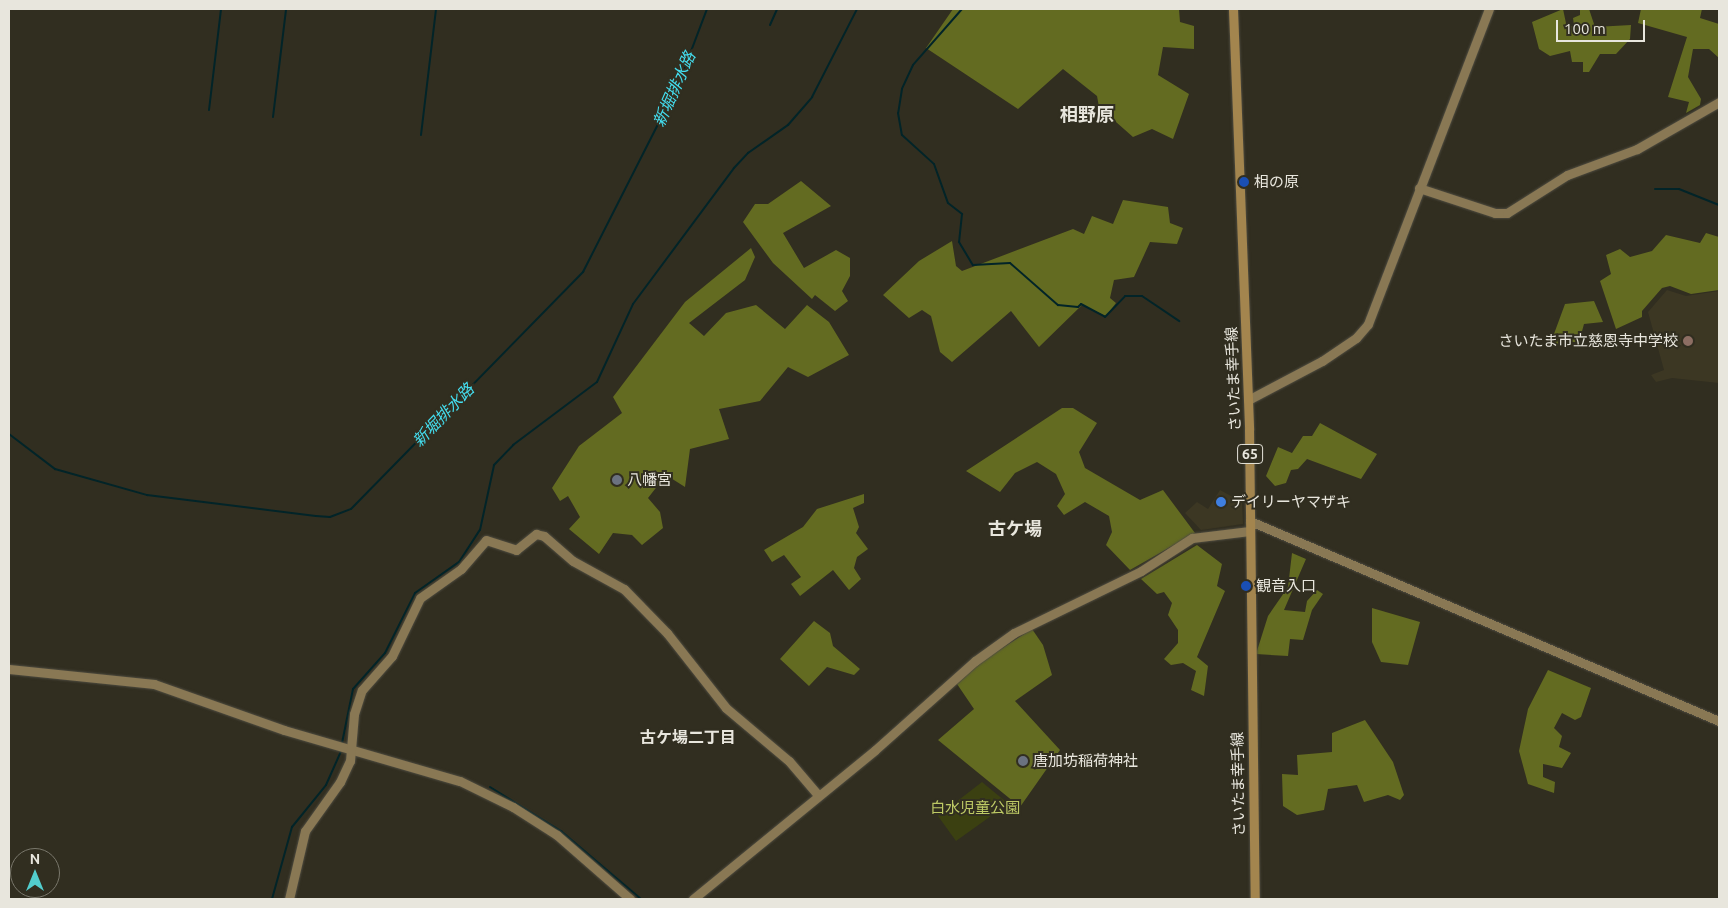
<!DOCTYPE html>
<meta charset="utf-8">
<style>
body{margin:0}
#map{position:relative;width:1728px;height:908px;overflow:hidden;background:#312e20;font-family:Ubuntu,"Noto Sans JP",sans-serif}
div>[style]{position:absolute}
[style*='--x']{left:calc(var(--x)*1px);top:calc(var(--y)*1px);width:calc(var(--w)*1px);rotate:calc(var(--a)*1deg)}
.built>*{inset:0;background:#3c3723}
.green>*{inset:0;background:#3b4011}
.forest>*{inset:0;background:#636b21}
.stream>*{height:2px;margin:-1px;padding:0 1px;transform-origin:1px;border-radius:1px;background:#022428}
.roads{filter:drop-shadow(0 0 1px #4f4c40) drop-shadow(0 0 1px #4f4c40)}
.secondary>*{height:9px;margin:-4.5px;padding:0 4.5px;transform-origin:4.5px;border-radius:4.5px;background:#897854}
.primary>*{height:9px;margin:-4.5px;padding:0 4.5px;transform-origin:4.5px;border-radius:4.5px;background:#a3854e}
.dots>*{width:14px;height:14px;translate:-50% -50%;box-sizing:border-box;border:2px solid #312e20;border-radius:50%}
span{translate:-50% -50%;white-space:nowrap;text-align:center;line-height:1.15;-webkit-text-stroke:4px #312e20;paint-order:stroke}
.shield-label span{padding:1px 4px;background:#312e20;border:1px solid;border-radius:4px;-webkit-text-stroke-width:0}
.shield-label{font-size:14px;color:#e8e6dd;font-weight:700}
.poi-label{font-size:15px;color:#e8e6dd}
.left{translate:0 -50%;text-align:left}
.right{translate:-100% -50%;text-align:right}
.street-label{font-size:15px;color:#e8e6dd}
.park-label{font-size:15px;color:#beca65}
.water-label{font-size:16px;color:#44dff1;font-style:italic}
.neighbourhood-label{font-size:16px;color:#e8e6dd;font-weight:700}
.quarter-label{font-size:18px;color:#e8e6dd;font-weight:700}
.frame{position:absolute;inset:0;border:10px solid #e8e6dd;pointer-events:none}
.north{position:absolute;left:10px;top:848px;width:50px;height:50px;box-sizing:border-box;background:#312e20;border:1px solid #7a786c;border-radius:50%;rotate:0deg;font-size:14px;font-weight:700;line-height:20px;text-align:center;color:#e8e6dd}
.north::after{content:'';display:block;margin:auto;width:18px;height:22px;background:#52cdcd;clip-path:polygon(50% 0,100% 100%,50% 72%,0 100%)}
.scale{position:absolute;left:1556px;top:20px;width:89px;height:22px;box-sizing:border-box;border:2px solid #e8e6dd;border-top:0;padding-left:6px;font-size:15px;line-height:18px;white-space:nowrap;color:#e8e6dd;-webkit-text-stroke:4px #312e20;paint-order:stroke}
</style>
<div id="map">
<div class="built">
<div style="clip-path:polygon(1667px 290px,1686px 296px,1719px 291px,1719px 383px,1672px 378px,1656px 382px,1651px 375px,1664px 370px,1648px 312px)"></div>
<div style="clip-path:polygon(1220px 490px,1242px 502px,1243px 524px,1201px 530px,1185px 513px,1197px 502px,1208px 509px)"></div>
</div>
<div class="green">
<div style="clip-path:polygon(982px 782px,1005px 801px,1005px 806px,956px 841px,938px 816px)"></div>
</div>
<div class="forest">
<div style="clip-path:polygon(953px 9px,1179px 9px,1180px 22px,1194px 26px,1194px 49px,1163px 47px,1158px 75px,1189px 94px,1173px 139px,1152px 129px,1133px 137px,1099px 107px,1097px 96px,1063px 69px,1018px 109px,926px 48px)"></div>
<div style="clip-path:polygon(1563px 9px,1567px 28px,1574px 25px,1573px 18px,1580px 15px,1580px 9px,1589px 9px,1595px 27px,1631px 25px,1630px 39px,1616px 54px,1600px 54px,1589px 72px,1583px 72px,1583px 62px,1572px 62px,1570px 51px,1550px 56px,1539px 49px,1532px 22px)"></div>
<div style="clip-path:polygon(1641px 9px,1702px 9px,1700px 18px,1719px 24px,1719px 58px,1709px 49px,1693px 49px,1688px 77px,1701px 99px,1700px 105px,1686px 113px,1689px 102px,1668px 97px,1687px 37px,1638px 23px)"></div>
<div style="clip-path:polygon(801px 181px,831px 206px,783px 233px,804px 268px,836px 250px,850px 258px,850px 276px,842px 291px,848px 301px,835px 311px,815px 295px,812px 299px,773px 263px,743px 222px,755px 204px,768px 204px)"></div>
<div style="clip-path:polygon(1123px 200px,1168px 207px,1170px 223px,1183px 228px,1177px 244px,1150px 242px,1134px 277px,1114px 280px,1110px 298px,1116px 303px,1106px 316px,1082px 305px,1039px 347px,1011px 311px,952px 362px,940px 352px,931px 316px,922px 310px,909px 318px,883px 295px,919px 261px,952px 241px,956px 266px,962px 271px,1073px 229px,1084px 234px,1092px 216px,1113px 224px)"></div>
<div style="clip-path:polygon(1706px 233px,1719px 237px,1719px 290px,1691px 294px,1670px 286px,1662px 288px,1642px 311px,1642px 317px,1616px 329px,1600px 281px,1611px 274px,1606px 255px,1620px 249px,1630px 257px,1652px 251px,1666px 235px,1700px 243px)"></div>
<div style="clip-path:polygon(751px 248px,755px 257px,745px 280px,689px 323px,704px 336px,726px 313px,756px 305px,785px 329px,807px 305px,829px 322px,849px 355px,808px 377px,788px 367px,760px 401px,719px 409px,729px 439px,690px 449px,685px 487px,666px 475px,648px 498px,660px 512px,663px 528px,642px 545px,632px 535px,613px 533px,599px 554px,569px 529px,580px 517px,568px 496px,560px 501px,552px 488px,579px 446px,622px 413px,613px 397px,685px 302px)"></div>
<div style="clip-path:polygon(1594px 301px,1603px 322px,1584px 324px,1579px 342px,1571px 342px,1566px 348px,1551px 342px,1565px 304px)"></div>
<div style="clip-path:polygon(1062px 408px,1073px 408px,1097px 423px,1079px 452px,1085px 468px,1140px 500px,1163px 490px,1195px 533px,1130px 570px,1106px 545px,1112px 532px,1109px 516px,1085px 502px,1064px 515px,1057px 506px,1065px 494px,1056px 474px,1037px 462px,1015px 473px,1000px 492px,966px 471px)"></div>
<div style="clip-path:polygon(1320px 423px,1377px 454px,1361px 479px,1307px 459px,1298px 469px,1291px 470px,1286px 483px,1275px 486px,1266px 476px,1278px 447px,1292px 453px,1303px 436px,1312px 436px)"></div>
<div style="clip-path:polygon(864px 494px,864px 503px,853px 508px,859px 527px,856px 533px,868px 549px,857px 557px,854px 568px,861px 579px,849px 590px,833px 570px,800px 596px,791px 584px,801px 577px,784px 555px,772px 562px,764px 550px,803px 527px,817px 509px)"></div>
<div style="clip-path:polygon(1197px 545px,1222px 564px,1217px 586px,1225px 591px,1197px 657px,1208px 666px,1204px 696px,1191px 690px,1196px 671px,1183px 663px,1171px 665px,1164px 659px,1178px 643px,1178px 630px,1168px 615px,1172px 603px,1164px 592px,1157px 594px,1141px 579px)"></div>
<div style="clip-path:polygon(1292px 553px,1306px 559px,1284px 610px,1305px 612px,1307px 601px,1317px 590px,1323px 594px,1312px 610px,1303px 640px,1290px 639px,1288px 656px,1256px 654px,1268px 616px,1288px 587px)"></div>
<div style="clip-path:polygon(1372px 608px,1420px 622px,1408px 665px,1381px 662px,1372px 642px)"></div>
<div style="clip-path:polygon(814px 621px,830px 633px,833px 646px,860px 669px,854px 675px,827px 667px,809px 686px,780px 659px)"></div>
<div style="clip-path:polygon(1032px 629px,1043px 645px,1052px 675px,1015px 701px,1060px 750px,1020px 807px,938px 740px,974px 709px,957px 684px,984px 660px)"></div>
<div style="clip-path:polygon(1548px 670px,1591px 688px,1581px 717px,1575px 720px,1562px 713px,1554px 728px,1562px 736px,1559px 747px,1571px 753px,1562px 768px,1543px 764px,1543px 777px,1555px 782px,1554px 793px,1528px 784px,1519px 751px,1528px 709px)"></div>
<div style="clip-path:polygon(1365px 720px,1393px 762px,1404px 795px,1400px 800px,1388px 795px,1364px 802px,1357px 785px,1328px 789px,1324px 810px,1297px 815px,1283px 806px,1282px 774px,1298px 775px,1297px 755px,1332px 752px,1332px 733px)"></div>
</div>
<div class="stream">
<div style="--x:962;--y:9;--w:74;--a:131.2"></div>
<div style="--x:913;--y:65;--w:26;--a:115"></div>
<div style="--x:902;--y:89;--w:24;--a:99"></div>
<div style="--x:898;--y:113;--w:22;--a:80"></div>
<div style="--x:902;--y:135;--w:43;--a:42.2"></div>
<div style="--x:934;--y:164;--w:41;--a:70.3"></div>
<div style="--x:948;--y:203;--w:18;--a:38"></div>
<div style="--x:962;--y:214;--w:28;--a:96"></div>
<div style="--x:959;--y:242;--w:27;--a:59"></div>
<div style="--x:973;--y:265;--w:37;--a:-3"></div>
<div style="--x:1010;--y:263;--w:64;--a:41.2"></div>
<div style="--x:1058;--y:305;--w:20;--a:6"></div>
<div style="--x:1078;--y:307;--w:4;--a:-45"></div>
<div style="--x:1081;--y:304;--w:27;--a:28"></div>
<div style="--x:1105;--y:317;--w:29;--a:-46"></div>
<div style="--x:1125;--y:296;--w:17;--a:0"></div>
<div style="--x:1142;--y:296;--w:45;--a:34"></div>
<div style="--x:770;--y:25;--w:17;--a:-66"></div>
<div style="--x:209;--y:110;--w:102;--a:-83.2"></div>
<div style="--x:273;--y:117;--w:109;--a:-83.1"></div>
<div style="--x:421;--y:135;--w:127;--a:-83.2"></div>
<div style="--x:1655;--y:189;--w:24;--a:0"></div>
<div style="--x:1679;--y:189;--w:43;--a:21.8"></div>
<div style="--x:9;--y:434;--w:58;--a:37.3"></div>
<div style="--x:55;--y:469;--w:96;--a:15.8"></div>
<div style="--x:147;--y:495;--w:170;--a:7.1"></div>
<div style="--x:316;--y:516;--w:14;--a:4"></div>
<div style="--x:330;--y:517;--w:22;--a:-21"></div>
<div style="--x:351;--y:509;--w:332;--a:-45.6"></div>
<div style="--x:583;--y:272;--w:212;--a:-63.1"></div>
<div style="--x:679;--y:83;--w:79;--a:-69.3"></div>
<div style="--x:342;--y:743;--w:55;--a:-78.5"></div>
<div style="--x:353;--y:689;--w:48;--a:-48.4"></div>
<div style="--x:385;--y:653;--w:67;--a:-63.4"></div>
<div style="--x:415;--y:593;--w:54;--a:-35.2"></div>
<div style="--x:459;--y:562;--w:38;--a:-57"></div>
<div style="--x:480;--y:530;--w:66;--a:-77.8"></div>
<div style="--x:494;--y:465;--w:28;--a:-46"></div>
<div style="--x:513;--y:445;--w:105;--a:-36.9"></div>
<div style="--x:597;--y:382;--w:86;--a:-65.2"></div>
<div style="--x:633;--y:304;--w:169;--a:-53.4"></div>
<div style="--x:734;--y:168;--w:21;--a:-47"></div>
<div style="--x:748;--y:153;--w:49;--a:-35"></div>
<div style="--x:788;--y:125;--w:37;--a:-49"></div>
<div style="--x:812;--y:97;--w:99;--a:-62.9"></div>
<div style="--x:490;--y:787;--w:84;--a:31.8"></div>
<div style="--x:561;--y:831;--w:105;--a:40.4"></div>
<div style="--x:272;--y:899;--w:75;--a:-74.5"></div>
<div style="--x:292;--y:827;--w:54;--a:-51"></div>
<div style="--x:326;--y:785;--w:37;--a:-66"></div>
</div>
<div class="roads">
<div class="secondary">
<div style="--x:1419;--y:188;--w:80;--a:18.2"></div>
<div style="--x:1495;--y:213;--w:12;--a:0"></div>
<div style="--x:1507;--y:213;--w:71;--a:-32.3"></div>
<div style="--x:1567;--y:175;--w:75;--a:-20.4"></div>
<div style="--x:1637;--y:149;--w:95;--a:-29.8"></div>
<div style="--x:1248;--y:400;--w:84;--a:-27.8"></div>
<div style="--x:1322;--y:361;--w:41;--a:-34.1"></div>
<div style="--x:1356;--y:338;--w:18;--a:-49"></div>
<div style="--x:1368;--y:324;--w:337;--a:-69"></div>
<div style="--x:1250;--y:521;--w:510;--a:23.1"></div>
<div style="--x:9;--y:669;--w:146;--a:5.9"></div>
<div style="--x:154;--y:684;--w:138;--a:19.5"></div>
<div style="--x:284;--y:730;--w:183;--a:16.2"></div>
<div style="--x:460;--y:781;--w:59;--a:26.1"></div>
<div style="--x:513;--y:807;--w:52;--a:32.5"></div>
<div style="--x:557;--y:835;--w:97;--a:41.2"></div>
<div style="--x:289;--y:899;--w:70;--a:-76.8"></div>
<div style="--x:305;--y:831;--w:60;--a:-54.5"></div>
<div style="--x:340;--y:782;--w:23;--a:-65"></div>
<div style="--x:350;--y:761;--w:47;--a:-85.1"></div>
<div style="--x:354;--y:714;--w:25;--a:-72"></div>
<div style="--x:362;--y:690;--w:45;--a:-48.6"></div>
<div style="--x:392;--y:656;--w:64;--a:-64.2"></div>
<div style="--x:420;--y:598;--w:50;--a:-35.3"></div>
<div style="--x:461;--y:569;--w:38;--a:-49"></div>
<div style="--x:486;--y:540;--w:32;--a:18"></div>
<div style="--x:516;--y:550;--w:26;--a:-39"></div>
<div style="--x:536;--y:534;--w:8;--a:14"></div>
<div style="--x:544;--y:536;--w:38;--a:41"></div>
<div style="--x:573;--y:561;--w:58;--a:28.8"></div>
<div style="--x:624;--y:589;--w:62;--a:45.7"></div>
<div style="--x:667;--y:633;--w:95;--a:51.8"></div>
<div style="--x:726;--y:708;--w:82;--a:40.1"></div>
<div style="--x:789;--y:761;--w:45;--a:49.5"></div>
<div style="--x:693;--y:899;--w:235;--a:-39.3"></div>
<div style="--x:875;--y:750;--w:134;--a:-41.7"></div>
<div style="--x:975;--y:661;--w:48;--a:-35.7"></div>
<div style="--x:1014;--y:633;--w:141;--a:-26"></div>
<div style="--x:1141;--y:571;--w:61;--a:-32.9"></div>
<div style="--x:1192;--y:538;--w:58;--a:-6.9"></div>
</div>
<div class="primary">
<div style="--x:1233;--y:9;--w:421;--a:87.8"></div>
<div style="--x:1249;--y:430;--w:469;--a:89.3"></div>
</div>
</div>
<div class="dots">
<div style="left:1244px;top:182px;background:#1a4fb4"></div>
<div style="left:1688px;top:341px;background:#8d6e63"></div>
<div style="left:617px;top:480px;background:#6b7280"></div>
<div style="left:1221px;top:502px;background:#3f7fe0"></div>
<div style="left:1246px;top:586px;background:#1a4fb4"></div>
<div style="left:1023px;top:761px;background:#6b7280"></div>
</div>
<div class="shield-label">
<span style="left:1250px;top:454px">65</span>
</div>
<div class="poi-label">
<span class="left" style="left:1254px;top:182px">相の原</span>
<span class="right" style="left:1678px;top:341px">さいたま市立慈恩寺中学校</span>
<span class="left" style="left:627px;top:480px">八幡宮</span>
<span class="left" style="left:1231px;top:502px">デイリーヤマザキ</span>
<span class="left" style="left:1256px;top:586px">観音入口</span>
<span class="left" style="left:1033px;top:761px">唐加坊稲荷神社</span>
</div>
<div class="street-label">
<span style="left:1233px;top:379px;rotate:-92deg">さいたま幸手線</span>
<span style="left:1238px;top:784px;rotate:-91deg">さいたま幸手線</span>
</div>
<div class="park-label">
<span style="left:975px;top:808px">白水児童公園</span>
</div>
<div class="water-label">
<span style="left:674px;top:89px;rotate:-66deg">新堀排水路</span>
<span style="left:443px;top:415px;rotate:-46deg">新堀排水路</span>
</div>
<div class="neighbourhood-label">
<span style="left:688px;top:737px">古ケ場二丁目</span>
</div>
<div class="quarter-label">
<span style="left:1087px;top:114px">相野原</span>
<span style="left:1015px;top:528px">古ケ場</span>
</div>
<div class="frame"></div>
<div class="north">N</div>
<div class="scale">100 m</div>
</div>
